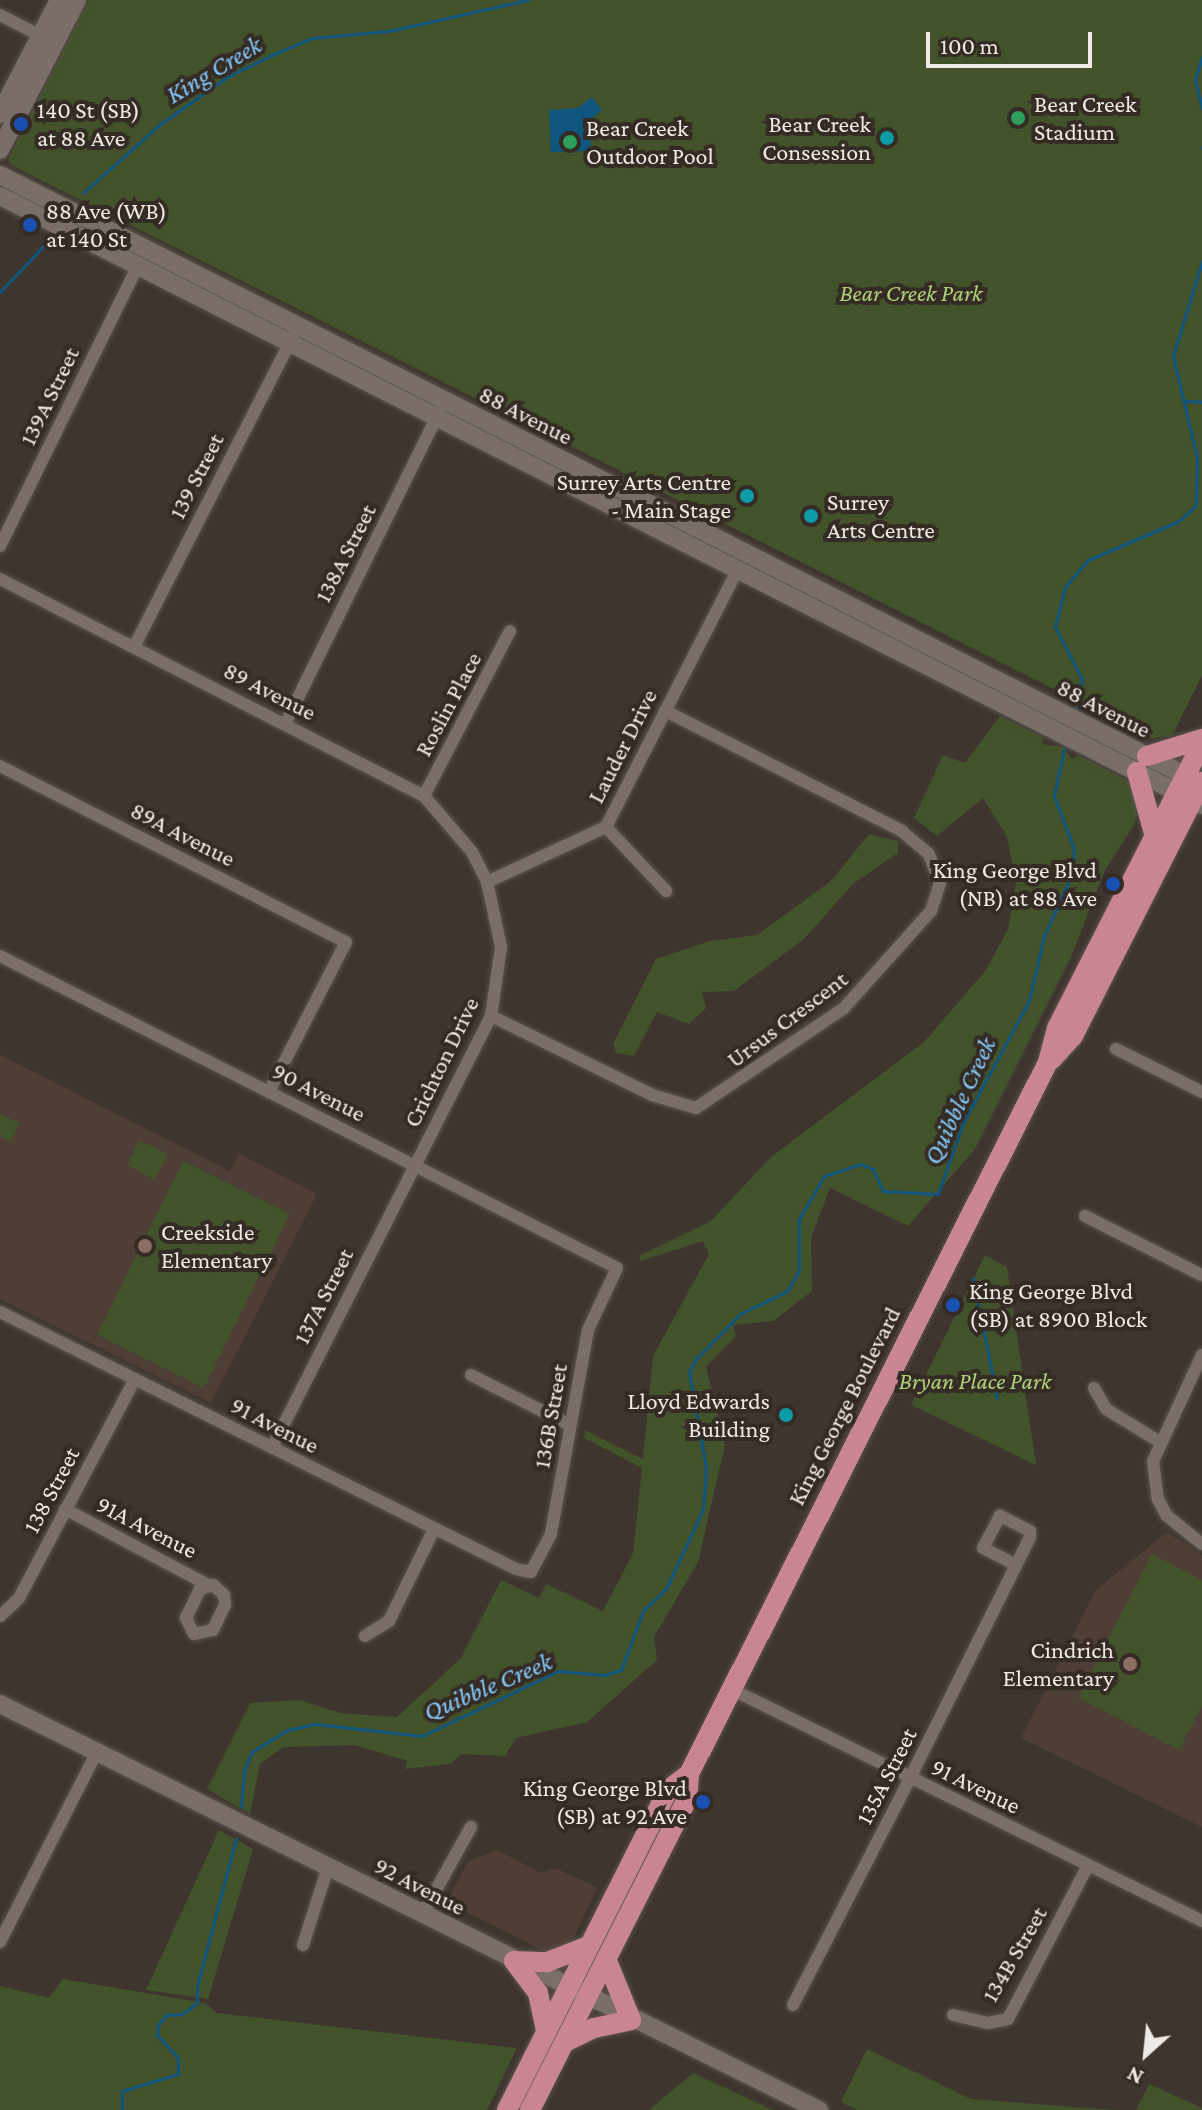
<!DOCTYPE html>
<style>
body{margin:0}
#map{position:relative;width:1202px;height:2110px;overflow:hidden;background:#3f352f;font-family:"Crimson Pro",serif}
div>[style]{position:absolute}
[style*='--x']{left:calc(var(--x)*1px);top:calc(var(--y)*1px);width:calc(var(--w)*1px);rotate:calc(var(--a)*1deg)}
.built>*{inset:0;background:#4e3e36}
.green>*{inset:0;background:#42522a}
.water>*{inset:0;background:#0f557d}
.stream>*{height:3px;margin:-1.5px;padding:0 1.5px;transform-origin:1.5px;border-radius:1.5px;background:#0f557d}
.roads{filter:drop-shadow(0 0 2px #5b524d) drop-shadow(0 0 2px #5b524d)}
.street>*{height:12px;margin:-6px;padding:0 6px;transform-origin:6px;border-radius:6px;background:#796e68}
.secondary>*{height:18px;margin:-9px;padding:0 9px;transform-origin:9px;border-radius:9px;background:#796e68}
.primary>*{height:20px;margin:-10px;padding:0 10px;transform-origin:10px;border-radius:10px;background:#c98594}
.dots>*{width:22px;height:22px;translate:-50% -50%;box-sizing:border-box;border:4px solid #352b25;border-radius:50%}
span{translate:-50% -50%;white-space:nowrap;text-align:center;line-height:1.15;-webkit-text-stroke:8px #352b25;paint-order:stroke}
.poi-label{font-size:24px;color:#f0eae6}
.left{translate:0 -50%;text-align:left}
.right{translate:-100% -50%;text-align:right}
.park-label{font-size:24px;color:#afd278;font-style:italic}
.street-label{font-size:24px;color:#f0eae6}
.water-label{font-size:26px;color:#83c7f8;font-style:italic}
.north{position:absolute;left:1106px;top:2014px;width:80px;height:80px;-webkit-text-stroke:6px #352b25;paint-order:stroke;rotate:207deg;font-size:22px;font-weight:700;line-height:32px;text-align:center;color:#f0eae6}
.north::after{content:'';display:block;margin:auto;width:28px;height:36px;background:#f0eae6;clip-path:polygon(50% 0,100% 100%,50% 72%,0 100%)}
.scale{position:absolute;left:926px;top:32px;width:166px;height:36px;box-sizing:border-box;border:4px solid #f0eae6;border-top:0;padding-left:10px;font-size:24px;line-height:28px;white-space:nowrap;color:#f0eae6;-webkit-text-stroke:6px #352b25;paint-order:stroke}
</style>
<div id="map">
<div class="built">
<div style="clip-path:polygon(0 1055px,230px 1171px,239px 1154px,317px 1194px,211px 1403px,0 1299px)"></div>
<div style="clip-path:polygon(1167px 1532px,1202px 1555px,1202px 1827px,1021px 1738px,1096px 1590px)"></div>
<div style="clip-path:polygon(497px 1850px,541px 1873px,555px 1868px,597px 1887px,571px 1944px,544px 1951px,446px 1902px,468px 1862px)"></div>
</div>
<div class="green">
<div style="clip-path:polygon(89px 0,1202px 0,1202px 676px,1172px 736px,1146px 739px,1097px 714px,1100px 706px,1095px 703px,1094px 710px,1073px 704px,1066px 695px,11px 165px,8px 159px)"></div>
<div style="clip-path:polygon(1000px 716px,1044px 738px,1042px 744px,1063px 747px,1072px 759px,1078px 755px,1129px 781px,1140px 804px,1134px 825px,1105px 870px,1071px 957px,975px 1149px,908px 1226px,830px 1188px,811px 1238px,812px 1291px,773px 1321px,733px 1325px,736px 1336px,706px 1367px,725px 1445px,698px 1562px,654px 1637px,657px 1660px,587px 1722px,516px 1738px,505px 1756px,461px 1754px,451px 1764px,405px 1769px,408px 1761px,354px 1745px,283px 1747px,260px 1764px,250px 1814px,207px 1789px,250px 1703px,300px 1700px,340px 1713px,397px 1717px,461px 1658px,501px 1580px,539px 1598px,546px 1584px,603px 1611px,633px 1553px,642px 1468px,584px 1438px,585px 1430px,643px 1459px,653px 1356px,709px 1254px,703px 1241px,641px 1261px,639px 1256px,711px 1221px,771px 1157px,924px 1042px,986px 970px,1008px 929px,1016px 883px,1007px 837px,983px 798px,937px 836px,914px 818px,943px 755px,965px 763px)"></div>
<div style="clip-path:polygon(869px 834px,898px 841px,898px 853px,854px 883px,804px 939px,734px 991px,702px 992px,706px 1008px,689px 1024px,657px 1012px,634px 1056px,616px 1053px,613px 1044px,656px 959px,710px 941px,757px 935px,831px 881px)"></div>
<div style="clip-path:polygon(0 1114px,20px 1123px,11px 1142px,0 1137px)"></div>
<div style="clip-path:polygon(139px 1140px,168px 1154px,155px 1180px,127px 1165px)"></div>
<div style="clip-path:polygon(183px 1161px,290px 1214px,204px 1388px,97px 1335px)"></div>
<div style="clip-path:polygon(985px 1255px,1007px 1267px,1036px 1465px,911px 1405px)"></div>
<div style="clip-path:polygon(1152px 1554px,1202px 1580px,1202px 1706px,1179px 1750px,1078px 1698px)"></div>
<div style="clip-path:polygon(219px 1830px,253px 1849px,208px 1999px,146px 1990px)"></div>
<div style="clip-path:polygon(63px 1979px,205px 2003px,217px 2013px,517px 2048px,487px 2110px,0 2110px,0 1986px,49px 1998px)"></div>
<div style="clip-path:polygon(867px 2049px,971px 2099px,1115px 2110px,857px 2110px,841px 2102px)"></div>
<div style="clip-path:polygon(693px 2073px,773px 2110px,649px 2110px)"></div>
<div style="clip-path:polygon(1149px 2084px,1202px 2108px,1202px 2110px,1136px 2110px)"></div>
</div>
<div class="water">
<div style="clip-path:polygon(592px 97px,602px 110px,589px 121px,591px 151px,551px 152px,549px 110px,578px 108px)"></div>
</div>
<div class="stream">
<div style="--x:1202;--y:57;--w:24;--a:107"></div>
<div style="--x:1195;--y:80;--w:30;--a:76"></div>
<div style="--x:1202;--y:147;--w:1;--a:90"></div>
<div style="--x:83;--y:193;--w:102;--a:-41.8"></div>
<div style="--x:159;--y:125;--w:83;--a:-35.2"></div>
<div style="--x:227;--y:77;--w:52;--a:-26.1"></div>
<div style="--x:274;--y:54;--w:41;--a:-22.8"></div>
<div style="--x:312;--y:38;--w:77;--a:-5.2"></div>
<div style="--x:389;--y:31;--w:142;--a:-12.6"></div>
<div style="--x:0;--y:292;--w:73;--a:-46.7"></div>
<div style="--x:1185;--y:401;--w:17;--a:3"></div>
<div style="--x:1076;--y:711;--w:33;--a:-79"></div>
<div style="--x:1082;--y:679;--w:59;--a:-117.4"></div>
<div style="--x:1055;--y:627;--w:41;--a:-76"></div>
<div style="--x:1065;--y:587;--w:35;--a:-50"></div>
<div style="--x:1088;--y:560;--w:99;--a:-23.2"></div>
<div style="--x:1179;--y:521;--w:23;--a:-43"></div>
<div style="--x:1196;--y:505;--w:48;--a:-88.8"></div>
<div style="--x:1197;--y:457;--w:104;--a:-103.4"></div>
<div style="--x:1173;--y:356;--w:99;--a:-73"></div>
<div style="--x:973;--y:1278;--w:122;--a:78.7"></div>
<div style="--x:241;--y:1807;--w:37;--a:-85"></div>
<div style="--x:244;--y:1770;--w:20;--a:-66"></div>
<div style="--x:252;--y:1752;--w:41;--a:-32.2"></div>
<div style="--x:287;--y:1730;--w:29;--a:-12"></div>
<div style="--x:315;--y:1724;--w:108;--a:6.4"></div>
<div style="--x:422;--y:1736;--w:151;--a:-25.5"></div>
<div style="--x:558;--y:1671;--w:46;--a:5"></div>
<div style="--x:604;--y:1675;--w:18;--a:-16"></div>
<div style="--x:621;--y:1670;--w:63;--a:-69.6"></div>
<div style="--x:643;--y:1611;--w:32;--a:-44"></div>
<div style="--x:666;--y:1589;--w:88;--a:-65.2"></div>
<div style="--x:703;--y:1509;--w:41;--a:-85.8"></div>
<div style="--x:706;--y:1468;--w:97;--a:-100"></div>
<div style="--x:689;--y:1372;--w:15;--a:-62"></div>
<div style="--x:696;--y:1359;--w:63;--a:-45.6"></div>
<div style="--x:740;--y:1314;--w:52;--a:-26.1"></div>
<div style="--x:787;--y:1291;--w:23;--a:-59"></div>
<div style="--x:799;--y:1271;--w:52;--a:-90"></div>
<div style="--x:799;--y:1219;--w:50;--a:-59.8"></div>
<div style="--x:824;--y:1176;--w:39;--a:-18"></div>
<div style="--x:861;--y:1164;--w:13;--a:23"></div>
<div style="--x:873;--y:1169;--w:24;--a:66"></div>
<div style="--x:883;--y:1191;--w:55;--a:3.1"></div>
<div style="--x:938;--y:1194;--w:75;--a:-70.6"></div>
<div style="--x:963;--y:1123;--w:139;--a:-61.6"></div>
<div style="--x:1029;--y:1001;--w:67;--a:-77"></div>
<div style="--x:1044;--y:936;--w:70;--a:-65.6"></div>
<div style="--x:1073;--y:872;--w:23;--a:-88"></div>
<div style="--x:1074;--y:849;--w:57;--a:-110.7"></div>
<div style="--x:1054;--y:796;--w:52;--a:-77.8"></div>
<div style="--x:122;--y:2110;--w:19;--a:-90"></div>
<div style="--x:122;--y:2091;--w:59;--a:-16.9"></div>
<div style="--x:178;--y:2074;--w:16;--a:-90"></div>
<div style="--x:178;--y:2058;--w:31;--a:-132"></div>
<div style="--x:157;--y:2035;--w:10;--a:-84"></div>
<div style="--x:158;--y:2025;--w:13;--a:-51"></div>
<div style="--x:166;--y:2015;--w:16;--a:-4"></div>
<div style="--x:182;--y:2014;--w:19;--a:-36"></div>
<div style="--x:197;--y:2003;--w:17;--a:-90"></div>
<div style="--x:197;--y:1986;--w:153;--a:-75.2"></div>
</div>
<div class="roads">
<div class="street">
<div style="--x:0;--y:15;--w:51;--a:27.1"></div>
<div style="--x:0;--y:546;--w:312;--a:-63.8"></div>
<div style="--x:0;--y:579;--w:476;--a:27.1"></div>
<div style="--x:424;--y:796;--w:74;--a:49.4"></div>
<div style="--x:472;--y:852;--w:34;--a:63"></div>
<div style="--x:487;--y:882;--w:66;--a:77.8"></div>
<div style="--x:501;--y:947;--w:70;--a:98.2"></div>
<div style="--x:491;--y:1016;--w:484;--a:116.9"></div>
<div style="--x:134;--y:647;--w:349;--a:-62.9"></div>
<div style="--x:285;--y:724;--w:349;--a:-63.7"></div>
<div style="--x:0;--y:766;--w:388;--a:27"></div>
<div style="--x:346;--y:942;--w:169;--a:117.2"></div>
<div style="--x:424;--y:796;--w:186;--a:-62.5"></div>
<div style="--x:606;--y:827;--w:88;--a:46.8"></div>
<div style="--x:487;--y:882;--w:131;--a:-24.8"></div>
<div style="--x:606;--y:827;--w:290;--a:-62.9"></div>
<div style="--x:0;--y:956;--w:691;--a:26.82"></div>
<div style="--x:617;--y:1268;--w:68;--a:115.1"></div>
<div style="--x:588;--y:1330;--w:207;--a:100.3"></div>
<div style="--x:551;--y:1534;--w:43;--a:117.8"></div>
<div style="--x:531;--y:1572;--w:15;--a:-169"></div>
<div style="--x:516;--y:1569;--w:576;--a:-153.52"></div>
<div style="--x:491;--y:1016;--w:179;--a:26.1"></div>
<div style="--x:652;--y:1095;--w:46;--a:16.5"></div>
<div style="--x:696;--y:1108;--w:177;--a:-34"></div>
<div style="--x:843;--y:1009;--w:132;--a:-48.1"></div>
<div style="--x:931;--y:911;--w:29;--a:-72"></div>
<div style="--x:940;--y:883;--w:31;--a:-111"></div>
<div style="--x:929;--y:854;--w:35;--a:-140"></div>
<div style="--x:902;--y:831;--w:266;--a:-153.1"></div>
<div style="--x:1116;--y:1049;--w:96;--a:26.6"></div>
<div style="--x:1085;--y:1216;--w:131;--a:26.8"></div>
<div style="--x:1202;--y:1355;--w:117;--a:114.8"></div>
<div style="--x:1153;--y:1461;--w:38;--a:83"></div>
<div style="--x:1158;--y:1499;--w:18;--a:63"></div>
<div style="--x:1166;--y:1515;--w:46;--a:38.9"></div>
<div style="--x:471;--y:1375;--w:111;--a:26.8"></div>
<div style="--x:1094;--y:1388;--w:24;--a:60"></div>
<div style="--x:1106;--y:1409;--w:61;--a:31.6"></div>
<div style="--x:65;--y:1509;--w:162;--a:28"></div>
<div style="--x:213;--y:1585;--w:15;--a:42"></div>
<div style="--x:224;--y:1595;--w:10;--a:84"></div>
<div style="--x:225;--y:1605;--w:28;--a:116"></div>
<div style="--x:213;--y:1630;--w:19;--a:168"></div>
<div style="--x:194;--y:1634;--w:18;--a:-117"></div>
<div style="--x:186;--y:1618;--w:32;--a:-64"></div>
<div style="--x:200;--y:1589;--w:14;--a:-17"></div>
<div style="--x:0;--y:1616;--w:26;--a:-43"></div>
<div style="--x:19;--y:1598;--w:248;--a:-62.1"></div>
<div style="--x:365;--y:1636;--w:28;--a:-32"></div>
<div style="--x:389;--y:1621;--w:102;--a:-63.9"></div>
<div style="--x:731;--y:1689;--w:525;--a:26.22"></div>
<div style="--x:422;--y:1915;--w:101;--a:-60.9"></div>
<div style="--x:0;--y:1942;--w:213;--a:-63"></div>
<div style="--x:303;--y:1945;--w:82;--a:-72.2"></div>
<div style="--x:793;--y:2005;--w:255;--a:-62.7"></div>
<div style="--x:910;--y:1778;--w:269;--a:-63.5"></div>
<div style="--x:1030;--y:1537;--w:6;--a:-90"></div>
<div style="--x:1030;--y:1531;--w:34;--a:-153"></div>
<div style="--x:1000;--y:1516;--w:36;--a:118"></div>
<div style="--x:983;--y:1548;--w:37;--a:27"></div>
<div style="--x:953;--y:2015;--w:36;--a:13"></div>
<div style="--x:988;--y:2023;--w:20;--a:-11"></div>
<div style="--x:1008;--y:2019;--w:174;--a:-62.5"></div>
</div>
<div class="secondary">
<div style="--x:0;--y:114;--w:128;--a:-62.6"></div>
<div style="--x:0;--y:150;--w:169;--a:-62.8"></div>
<div style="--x:0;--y:175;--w:1341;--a:26.87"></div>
<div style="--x:0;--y:196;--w:1347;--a:26.87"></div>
<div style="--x:0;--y:1704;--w:914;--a:26.37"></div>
</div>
<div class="primary">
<div style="--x:1147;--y:756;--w:58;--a:-17.2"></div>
<div style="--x:1137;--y:772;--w:67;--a:74.5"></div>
<div style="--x:1052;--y:1059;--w:31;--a:-48"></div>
<div style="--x:1073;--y:1036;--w:285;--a:-63.1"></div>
<div style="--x:514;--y:1961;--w:40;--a:53"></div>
<div style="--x:538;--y:1993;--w:39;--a:78"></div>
<div style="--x:514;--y:1961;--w:33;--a:2"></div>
<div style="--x:547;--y:1962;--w:45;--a:-20.9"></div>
<div style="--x:565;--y:2042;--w:32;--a:-26"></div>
<div style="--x:594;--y:2028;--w:38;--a:-12"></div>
<div style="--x:631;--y:2020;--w:64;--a:-112.1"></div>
<div style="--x:507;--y:2110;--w:358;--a:-63.3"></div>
<div style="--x:668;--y:1790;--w:26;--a:-37"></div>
<div style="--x:530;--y:2110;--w:348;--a:-63.2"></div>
<div style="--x:687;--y:1799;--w:25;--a:-85"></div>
<div style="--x:689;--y:1774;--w:797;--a:-63.24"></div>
<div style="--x:1048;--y:1062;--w:35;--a:-75"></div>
<div style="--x:1057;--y:1028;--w:320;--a:-63"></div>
</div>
</div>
<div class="dots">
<div style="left:1018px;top:118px;background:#2e9e5b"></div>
<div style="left:21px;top:124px;background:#1a4fb4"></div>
<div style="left:887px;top:138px;background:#0f9aa8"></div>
<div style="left:570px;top:142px;background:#2e9e5b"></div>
<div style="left:30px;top:225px;background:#1a4fb4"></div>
<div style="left:747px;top:496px;background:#0f9aa8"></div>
<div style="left:811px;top:516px;background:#0f9aa8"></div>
<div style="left:1113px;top:884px;background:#1a4fb4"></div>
<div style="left:145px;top:1246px;background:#8d6e63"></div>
<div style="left:953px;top:1305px;background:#1a4fb4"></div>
<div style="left:786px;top:1415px;background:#0f9aa8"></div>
<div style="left:1130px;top:1664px;background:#8d6e63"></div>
<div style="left:703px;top:1802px;background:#1a4fb4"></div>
</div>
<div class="poi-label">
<span class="left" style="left:1034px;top:118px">Bear Creek<br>Stadium</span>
<span class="left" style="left:37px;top:124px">140 St (SB)<br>at 88 Ave</span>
<span class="right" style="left:871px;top:138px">Bear Creek<br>Consession</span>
<span class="left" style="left:586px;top:142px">Bear Creek<br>Outdoor Pool</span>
<span class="left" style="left:46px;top:225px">88 Ave (WB)<br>at 140 St</span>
<span class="right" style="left:731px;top:496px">Surrey Arts Centre<br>- Main Stage</span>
<span class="left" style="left:827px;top:516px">Surrey<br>Arts Centre</span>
<span class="right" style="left:1097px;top:884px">King George Blvd<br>(NB) at 88 Ave</span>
<span class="left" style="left:161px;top:1246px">Creekside<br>Elementary</span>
<span class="left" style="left:969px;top:1305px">King George Blvd<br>(SB) at 8900 Block</span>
<span class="right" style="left:770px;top:1415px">Lloyd Edwards<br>Building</span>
<span class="right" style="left:1114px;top:1664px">Cindrich<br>Elementary</span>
<span class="right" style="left:687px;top:1802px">King George Blvd<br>(SB) at 92 Ave</span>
</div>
<div class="park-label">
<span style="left:911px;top:293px">Bear Creek Park</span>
<span style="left:975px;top:1381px">Bryan Place Park</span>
</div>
<div class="street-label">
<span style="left:49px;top:396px;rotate:-64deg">139A Street</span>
<span style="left:526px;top:415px;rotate:27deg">88 Avenue</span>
<span style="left:196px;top:476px;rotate:-63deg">139 Street</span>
<span style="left:345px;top:553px;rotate:-63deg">138A Street</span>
<span style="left:270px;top:691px;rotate:27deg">89 Avenue</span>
<span style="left:448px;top:704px;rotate:-62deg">Roslin Place</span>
<span style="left:1104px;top:708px;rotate:27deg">88 Avenue</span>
<span style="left:622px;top:746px;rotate:-63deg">Lauder Drive</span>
<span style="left:183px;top:834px;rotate:27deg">89A Avenue</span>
<span style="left:787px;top:1019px;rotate:-37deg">Ursus Crescent</span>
<span style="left:441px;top:1062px;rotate:-64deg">Crichton Drive</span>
<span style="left:319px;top:1092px;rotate:27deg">90 Avenue</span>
<span style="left:323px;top:1296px;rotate:-63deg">137A Street</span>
<span style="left:844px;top:1406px;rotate:-63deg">King George Boulevard</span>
<span style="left:550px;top:1416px;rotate:-80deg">136B Street</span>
<span style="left:275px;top:1425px;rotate:27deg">91 Avenue</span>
<span style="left:51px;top:1490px;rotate:-62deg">138 Street</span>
<span style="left:147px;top:1527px;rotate:27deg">91A Avenue</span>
<span style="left:886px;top:1776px;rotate:-63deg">135A Street</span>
<span style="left:976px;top:1786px;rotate:26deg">91 Avenue</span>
<span style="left:420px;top:1886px;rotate:27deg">92 Avenue</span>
<span style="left:1014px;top:1954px;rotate:-60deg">134B Street</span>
</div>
<div class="water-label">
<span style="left:214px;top:70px;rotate:-31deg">King Creek</span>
<span style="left:960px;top:1101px;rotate:-65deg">Quibble Creek</span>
<span style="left:488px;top:1687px;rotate:-23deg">Quibble Creek</span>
</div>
<div class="north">N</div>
<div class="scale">100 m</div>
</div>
